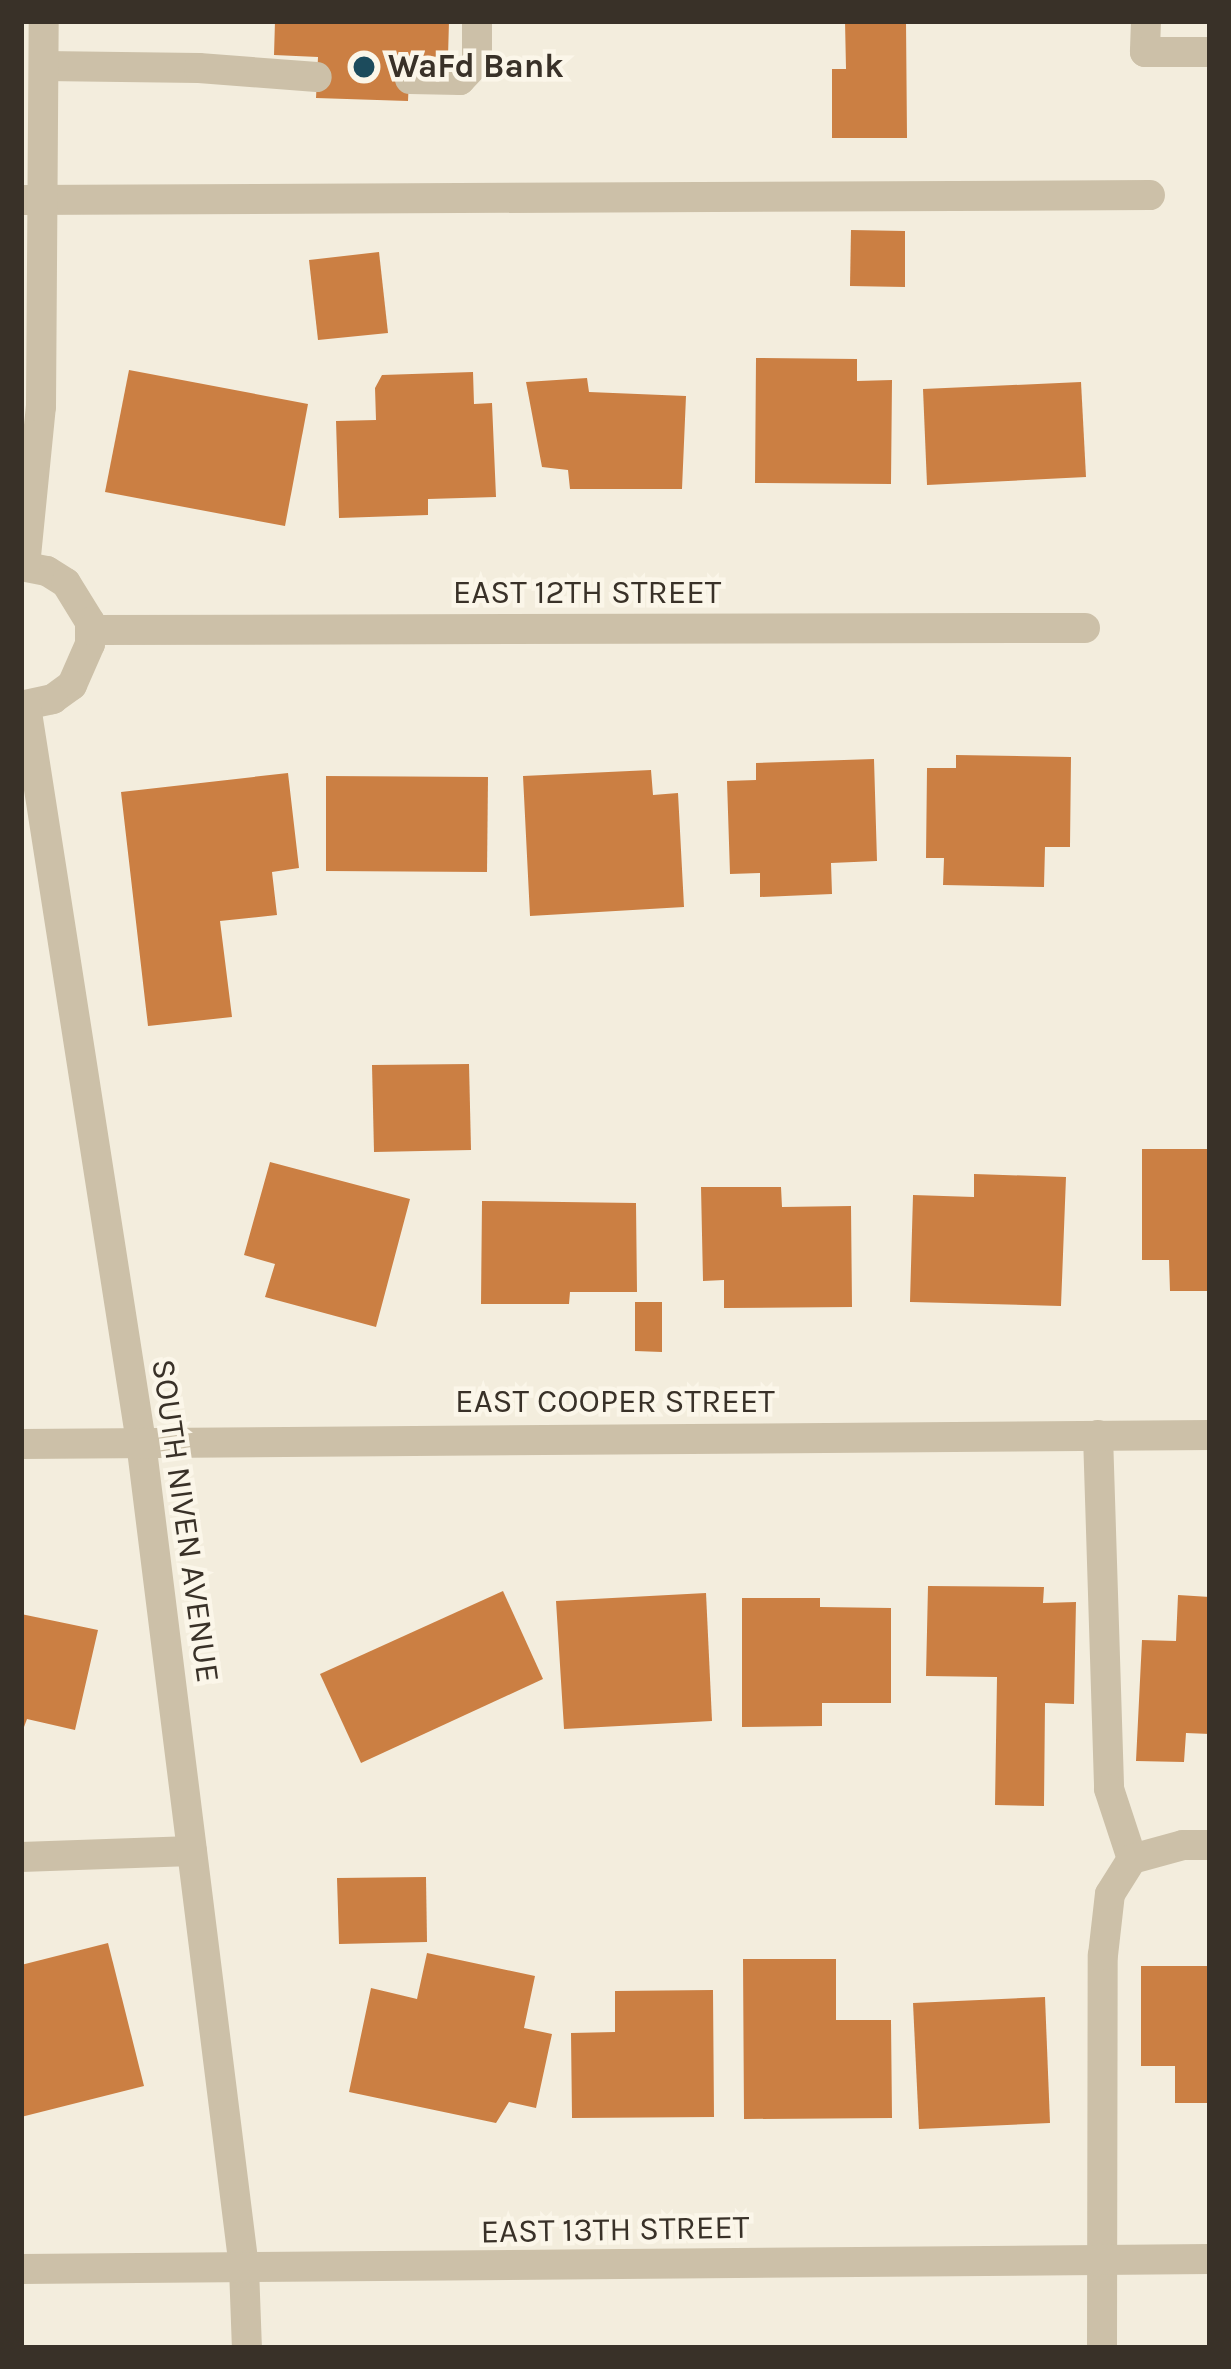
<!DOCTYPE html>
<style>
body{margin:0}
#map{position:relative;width:1231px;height:2369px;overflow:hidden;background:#f3eddd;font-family:Karla,sans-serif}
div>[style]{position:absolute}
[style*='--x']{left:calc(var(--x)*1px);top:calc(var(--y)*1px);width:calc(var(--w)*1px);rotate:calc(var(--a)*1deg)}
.building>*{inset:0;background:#cb7f43}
.service>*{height:30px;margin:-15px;padding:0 15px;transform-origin:15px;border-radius:15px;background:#ccc0a8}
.minor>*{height:30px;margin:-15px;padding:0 15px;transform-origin:15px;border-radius:15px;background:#ccc0a8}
.dots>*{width:33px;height:33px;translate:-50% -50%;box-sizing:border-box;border:6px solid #fbf6e9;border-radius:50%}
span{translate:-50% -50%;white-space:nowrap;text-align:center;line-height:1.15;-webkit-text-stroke:9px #fbf6e9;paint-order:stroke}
.poi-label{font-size:33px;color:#393128;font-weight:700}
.left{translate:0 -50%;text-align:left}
.street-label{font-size:33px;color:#393128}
.frame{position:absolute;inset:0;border:24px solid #393128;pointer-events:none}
</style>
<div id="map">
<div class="building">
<div style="clip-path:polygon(275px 21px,449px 21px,448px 57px,410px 56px,408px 101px,316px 98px,318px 57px,274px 55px)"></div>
<div style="clip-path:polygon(845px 21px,906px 21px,907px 138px,832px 138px,832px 69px,846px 69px)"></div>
<div style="clip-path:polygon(851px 230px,905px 231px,905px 287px,850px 286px)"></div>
<div style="clip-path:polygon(379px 252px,388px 333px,318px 340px,309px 260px)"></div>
<div style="clip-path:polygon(756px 358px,857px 359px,857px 381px,892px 380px,891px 484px,755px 483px)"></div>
<div style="clip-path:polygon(129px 370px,308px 404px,285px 526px,105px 492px)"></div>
<div style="clip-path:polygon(473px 372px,474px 404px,492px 403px,496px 497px,428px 499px,428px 515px,339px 518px,336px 421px,376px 420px,375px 388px,382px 375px)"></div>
<div style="clip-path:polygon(587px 378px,589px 392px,686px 396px,682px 489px,570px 489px,568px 470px,542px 467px,526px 382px)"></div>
<div style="clip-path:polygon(1081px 382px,1086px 477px,927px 485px,923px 389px)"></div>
<div style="clip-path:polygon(956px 755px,1071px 757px,1070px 847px,1045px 847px,1044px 887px,943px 885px,944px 858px,926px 858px,927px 768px,956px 768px)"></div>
<div style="clip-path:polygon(874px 759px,877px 861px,831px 863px,832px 894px,760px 897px,760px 873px,730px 874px,727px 781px,756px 780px,756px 763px)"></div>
<div style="clip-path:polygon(651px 770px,653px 795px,678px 793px,684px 907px,530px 916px,523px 776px)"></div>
<div style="clip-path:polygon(288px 773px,299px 868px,272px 872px,277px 915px,220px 921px,232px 1017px,148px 1026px,121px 792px)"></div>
<div style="clip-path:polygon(326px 776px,488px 777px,487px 872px,326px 871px)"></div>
<div style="clip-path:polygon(469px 1064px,471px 1150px,374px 1152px,372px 1065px)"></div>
<div style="clip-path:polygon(1142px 1149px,1210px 1149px,1210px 1291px,1170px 1291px,1169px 1260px,1142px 1260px)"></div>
<div style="clip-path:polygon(270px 1162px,410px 1199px,376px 1327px,265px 1297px,275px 1264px,244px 1255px)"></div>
<div style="clip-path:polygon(974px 1174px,1066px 1177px,1061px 1306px,910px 1302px,913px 1195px,974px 1197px)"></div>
<div style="clip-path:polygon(701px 1187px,781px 1187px,782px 1207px,851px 1206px,852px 1307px,724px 1308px,724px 1280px,703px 1281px)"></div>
<div style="clip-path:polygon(482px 1201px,636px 1203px,637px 1292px,570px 1292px,569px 1304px,481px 1304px)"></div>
<div style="clip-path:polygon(635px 1302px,662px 1302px,662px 1352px,635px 1351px)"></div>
<div style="clip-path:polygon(928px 1586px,1044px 1587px,1043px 1603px,1076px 1602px,1074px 1704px,1045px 1703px,1044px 1806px,995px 1805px,997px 1677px,926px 1676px)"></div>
<div style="clip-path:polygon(503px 1591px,543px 1679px,361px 1763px,320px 1674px)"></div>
<div style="clip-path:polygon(706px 1593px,712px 1721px,564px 1729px,556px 1601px)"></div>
<div style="clip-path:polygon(1178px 1595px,1210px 1597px,1210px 1734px,1186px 1733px,1184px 1762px,1136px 1761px,1142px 1640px,1176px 1641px)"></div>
<div style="clip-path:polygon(742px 1598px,820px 1598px,820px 1607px,891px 1608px,891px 1703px,822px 1703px,822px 1726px,742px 1727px)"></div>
<div style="clip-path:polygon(21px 1614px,98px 1630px,75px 1730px,27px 1719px,21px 1735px)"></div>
<div style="clip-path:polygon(426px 1877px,427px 1942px,339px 1944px,337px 1878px)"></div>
<div style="clip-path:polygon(108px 1943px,144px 2086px,21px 2117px,21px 1965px)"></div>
<div style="clip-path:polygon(427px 1953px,535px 1976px,524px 2028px,552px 2034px,536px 2108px,509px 2102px,496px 2123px,349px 2092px,371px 1988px,417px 1999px)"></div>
<div style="clip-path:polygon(743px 1959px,836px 1959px,836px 2020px,891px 2020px,892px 2118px,744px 2119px)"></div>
<div style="clip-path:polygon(1141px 1966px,1210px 1966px,1210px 2103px,1175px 2103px,1175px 2066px,1141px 2066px)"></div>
<div style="clip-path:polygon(713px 1990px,714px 2117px,572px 2118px,571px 2033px,615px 2032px,615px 1991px)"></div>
<div style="clip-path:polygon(1045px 1997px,1050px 2123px,919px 2129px,913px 2003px)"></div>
</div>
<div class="service">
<div style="--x:1146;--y:21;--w:31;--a:92"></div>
<div style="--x:1145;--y:52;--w:65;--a:0"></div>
<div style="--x:44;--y:66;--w:155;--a:0.7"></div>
<div style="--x:199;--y:68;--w:118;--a:4.4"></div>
<div style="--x:410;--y:79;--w:50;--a:1.1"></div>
<div style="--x:460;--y:80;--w:25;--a:-47"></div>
<div style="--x:477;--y:62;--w:41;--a:-90"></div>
<div style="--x:21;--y:200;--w:1129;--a:-0.25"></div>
<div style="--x:1098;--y:1435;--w:354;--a:88.2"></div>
<div style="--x:1109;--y:1789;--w:74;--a:71.8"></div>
<div style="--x:21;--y:1857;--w:171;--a:-2"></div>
<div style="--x:1102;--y:2348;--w:393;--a:-89.9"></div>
<div style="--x:1103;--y:1955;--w:61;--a:-83.5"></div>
<div style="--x:1110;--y:1894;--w:41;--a:-57.8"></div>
<div style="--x:1132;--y:1859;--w:53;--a:-15.4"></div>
<div style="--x:1183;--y:1845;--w:27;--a:0"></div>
</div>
<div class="minor">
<div style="--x:21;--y:566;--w:26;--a:11"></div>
<div style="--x:47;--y:571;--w:22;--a:32"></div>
<div style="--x:66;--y:583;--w:46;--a:58.4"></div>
<div style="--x:90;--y:622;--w:22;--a:90"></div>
<div style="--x:90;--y:644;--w:45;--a:113.7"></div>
<div style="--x:72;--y:685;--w:24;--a:144"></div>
<div style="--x:53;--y:699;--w:33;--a:168"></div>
<div style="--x:25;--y:566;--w:160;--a:-84.3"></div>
<div style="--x:41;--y:407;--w:386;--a:-89.6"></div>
<div style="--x:90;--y:630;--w:995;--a:-0.12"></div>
<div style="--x:26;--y:706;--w:745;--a:81.12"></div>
<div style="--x:141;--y:1442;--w:832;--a:82.89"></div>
<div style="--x:244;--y:2268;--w:80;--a:87.9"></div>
<div style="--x:21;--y:1444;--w:1189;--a:-0.43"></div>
<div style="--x:21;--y:2269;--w:1189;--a:-0.48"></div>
</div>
<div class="dots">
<div style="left:364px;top:67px;background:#1c4b5c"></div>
</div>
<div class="poi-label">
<span class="left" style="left:388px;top:67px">WaFd Bank</span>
</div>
<div class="street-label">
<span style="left:587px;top:593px">EAST 12TH STREET</span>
<span style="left:615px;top:1402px">EAST COOPER STREET</span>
<span style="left:185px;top:1521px;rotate:82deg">SOUTH NIVEN AVENUE</span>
<span style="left:615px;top:2230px;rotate:-1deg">EAST 13TH STREET</span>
</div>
<div class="frame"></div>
</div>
